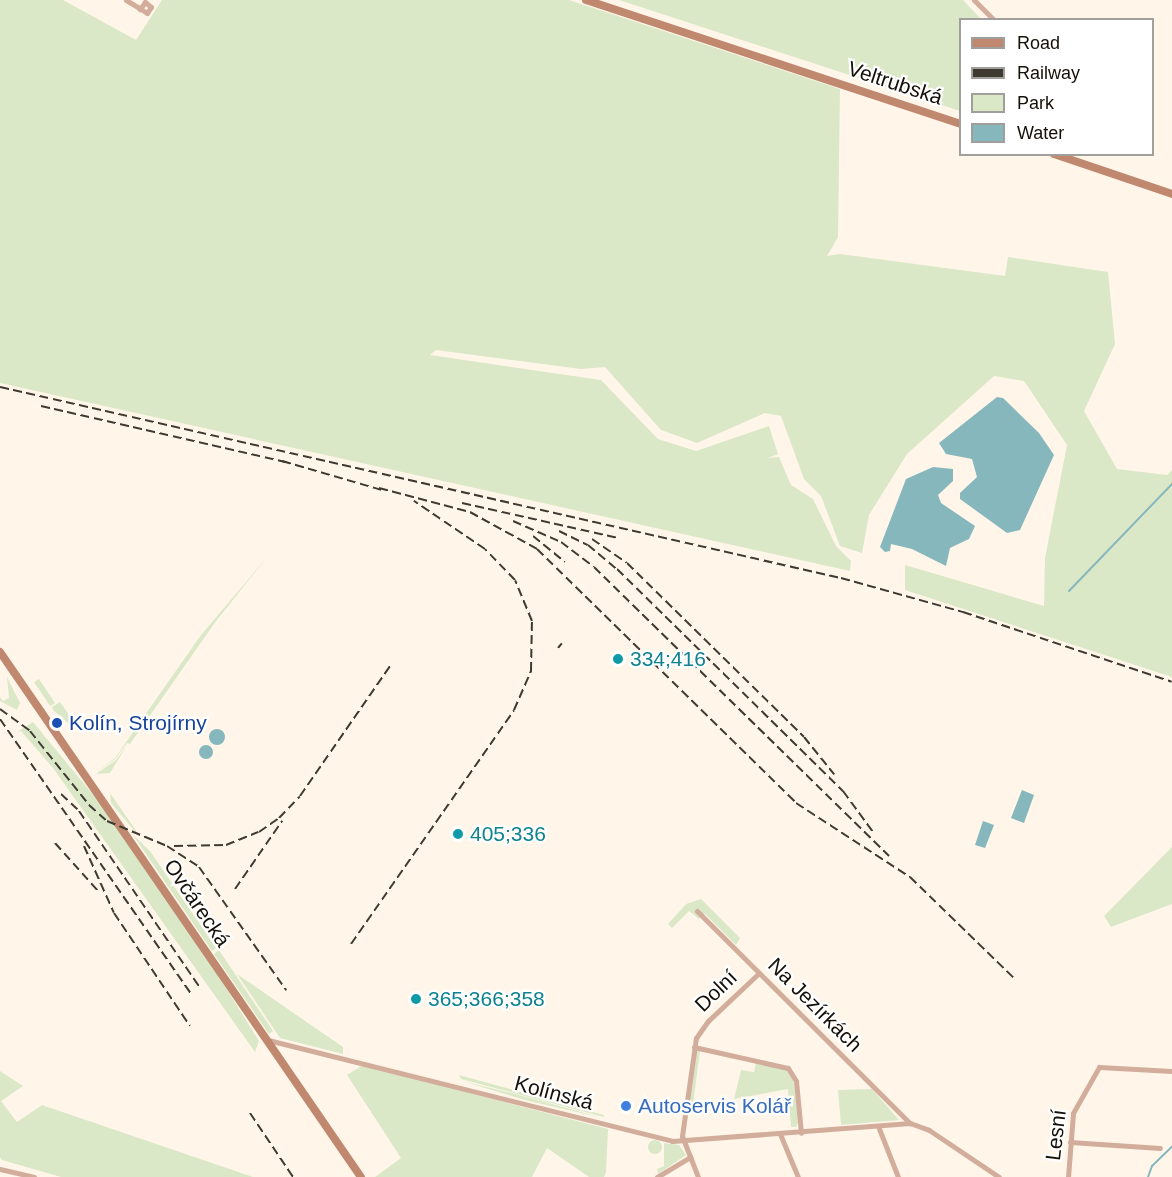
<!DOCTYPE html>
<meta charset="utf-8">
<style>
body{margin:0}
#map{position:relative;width:1172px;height:1177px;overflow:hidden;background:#fff6e9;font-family:Helvetica,sans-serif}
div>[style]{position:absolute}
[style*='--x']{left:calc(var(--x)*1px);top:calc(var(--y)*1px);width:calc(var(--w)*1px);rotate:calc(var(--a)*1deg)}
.green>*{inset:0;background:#dae8c7}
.round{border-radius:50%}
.water>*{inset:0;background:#86b7bd}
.stream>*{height:2px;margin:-1px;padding:0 1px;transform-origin:1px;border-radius:1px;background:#86b7bd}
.street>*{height:5px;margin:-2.5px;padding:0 2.5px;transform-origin:2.5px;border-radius:2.5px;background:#d3ad9c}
.secondary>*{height:8px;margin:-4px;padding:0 4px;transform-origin:4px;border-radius:4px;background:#bf886f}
.rail>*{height:2px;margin-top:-1px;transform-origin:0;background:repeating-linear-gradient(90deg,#3f3a31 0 9px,transparent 0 13.5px)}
.dots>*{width:16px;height:16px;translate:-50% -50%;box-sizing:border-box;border:3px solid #fff;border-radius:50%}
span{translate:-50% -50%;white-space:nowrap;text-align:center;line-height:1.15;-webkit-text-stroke:4.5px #fff;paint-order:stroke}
.street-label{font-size:21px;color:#151008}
.culture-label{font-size:21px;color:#0d838f}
.left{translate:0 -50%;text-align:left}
.transit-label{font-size:21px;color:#164399}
.shop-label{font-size:21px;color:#366cbe}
.legend{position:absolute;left:959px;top:18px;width:195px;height:138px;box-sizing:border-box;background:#fff;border:2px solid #a19f9c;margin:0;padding:8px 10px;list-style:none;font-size:18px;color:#151008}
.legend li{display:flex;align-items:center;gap:12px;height:30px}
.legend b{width:30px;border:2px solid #a19f9c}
</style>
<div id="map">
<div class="green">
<div style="clip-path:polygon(0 0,63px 0,136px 40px,162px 0,569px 0,840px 89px,838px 237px,827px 256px,840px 254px,1005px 276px,1008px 257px,1108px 272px,1115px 344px,1084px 411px,1117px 469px,1167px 475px,1172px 470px,1172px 677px,905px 590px,905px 565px,1044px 606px,1045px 558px,1067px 445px,1024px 381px,994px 376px,907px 454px,869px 515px,862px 553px,840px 546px,821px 496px,804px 479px,781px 416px,765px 413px,697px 443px,661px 430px,605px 367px,581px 369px,436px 350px,430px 355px,601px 380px,658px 439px,696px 451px,769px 426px,778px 454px,768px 458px,779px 457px,791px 485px,813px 499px,836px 546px,851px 561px,850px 571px,0 383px)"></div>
<div style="clip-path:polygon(619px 0,963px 0,981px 19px,960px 20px,960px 111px)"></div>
<div style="clip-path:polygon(268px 556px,216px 621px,130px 744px,127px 743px,115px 759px,95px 773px,115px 758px,201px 635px)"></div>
<div style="clip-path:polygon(7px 677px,20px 703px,17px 710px,0 701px,0 697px,3px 701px,9px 698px)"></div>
<div style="clip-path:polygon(39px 679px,55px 703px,50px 706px,34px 682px)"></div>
<div style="clip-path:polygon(60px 702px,74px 722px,77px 727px,74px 728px,53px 710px,52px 707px)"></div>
<div style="clip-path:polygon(33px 722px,104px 808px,204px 953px,259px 1041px,255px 1052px,53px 768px,21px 731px,17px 732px)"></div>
<div style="clip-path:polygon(127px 745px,110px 773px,96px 774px,116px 760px)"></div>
<div style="clip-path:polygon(110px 793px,135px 829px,137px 834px,111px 803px)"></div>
<div style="clip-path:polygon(133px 835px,150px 851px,216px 948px,212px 951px)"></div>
<div style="clip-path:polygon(1172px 847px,1172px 904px,1111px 927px,1104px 916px)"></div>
<div style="clip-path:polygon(701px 899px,740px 938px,736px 945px,705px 914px,699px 919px,689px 911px,672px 928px,668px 924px,686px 904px)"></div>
<div style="clip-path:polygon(219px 950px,273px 1031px,269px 1034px,214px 954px)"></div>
<div style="clip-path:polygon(237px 974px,343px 1047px,343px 1054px,280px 1038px)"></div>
<div style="clip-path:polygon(696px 1049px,743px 1061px,700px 1051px,692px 1112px,686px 1111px)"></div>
<div style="clip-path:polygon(748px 1062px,786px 1069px,793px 1078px,799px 1121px,796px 1127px,791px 1127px,788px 1089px,734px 1099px,741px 1070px,754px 1072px,756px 1063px)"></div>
<div style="clip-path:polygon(363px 1065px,608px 1129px,606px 1172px,604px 1177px,589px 1177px,547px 1148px,532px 1177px,375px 1177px,401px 1158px,347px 1075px)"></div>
<div style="clip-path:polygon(0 1071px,23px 1086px,1px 1101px,17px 1122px,42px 1105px,253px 1177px,61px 1177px,2px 1160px,0 1157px)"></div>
<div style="clip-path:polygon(459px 1075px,604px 1115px,604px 1117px,461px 1079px)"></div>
<div style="clip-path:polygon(462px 1081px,515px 1094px,603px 1118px,525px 1100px)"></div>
<div style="clip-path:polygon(872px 1089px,899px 1120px,841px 1125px,838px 1090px)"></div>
<div class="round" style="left:648px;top:1140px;width:14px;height:14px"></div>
<div style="clip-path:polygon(664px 1143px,679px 1145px,686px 1155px,658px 1174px,657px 1169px,664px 1166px)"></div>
</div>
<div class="water">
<div style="clip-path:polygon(997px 397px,1003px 398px,1039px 433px,1054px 455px,1020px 530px,1007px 533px,960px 499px,960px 493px,977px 477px,972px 459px,946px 454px,939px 443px)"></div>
<div style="clip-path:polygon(933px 467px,953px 469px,953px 481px,938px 495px,941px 503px,975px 526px,969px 539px,950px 548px,946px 566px,912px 549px,891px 544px,890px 551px,885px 552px,880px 547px,906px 479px)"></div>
<div class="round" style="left:209px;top:729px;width:16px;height:16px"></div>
<div class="round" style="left:199px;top:745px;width:14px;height:14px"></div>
<div style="clip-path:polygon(1022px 790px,1034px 795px,1024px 823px,1011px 818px)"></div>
<div style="clip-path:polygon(983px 821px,994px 825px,985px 848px,975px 845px)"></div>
</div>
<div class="stream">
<div style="--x:1069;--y:591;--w:149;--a:-46.1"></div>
<div style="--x:1148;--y:1177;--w:12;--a:-70"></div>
<div style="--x:1152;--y:1166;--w:28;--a:-44"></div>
</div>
<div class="street">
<div style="--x:126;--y:0;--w:17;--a:31"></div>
<div style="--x:141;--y:9;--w:7;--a:34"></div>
<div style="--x:147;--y:13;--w:7;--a:-56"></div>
<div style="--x:151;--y:7;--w:8;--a:-140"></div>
<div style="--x:145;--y:2;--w:9;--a:126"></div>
<div style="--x:974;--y:0;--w:28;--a:45"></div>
<div style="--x:697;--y:911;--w:301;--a:44.9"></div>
<div style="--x:268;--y:1040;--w:416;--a:14"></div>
<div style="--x:672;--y:1141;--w:239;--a:-4.3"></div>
<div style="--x:910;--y:1123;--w:20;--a:20"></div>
<div style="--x:929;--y:1130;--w:84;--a:33.9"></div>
<div style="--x:694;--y:1047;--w:96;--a:12.6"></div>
<div style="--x:788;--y:1068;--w:15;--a:58"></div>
<div style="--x:796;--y:1081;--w:52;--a:84.5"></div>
<div style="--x:878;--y:1126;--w:55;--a:68.6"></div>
<div style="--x:780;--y:1134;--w:47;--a:67.3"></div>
<div style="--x:1070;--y:1142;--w:90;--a:3.8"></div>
<div style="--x:0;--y:1169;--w:35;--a:13"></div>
<div style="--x:657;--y:1177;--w:39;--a:-31"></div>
<div style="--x:698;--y:1177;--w:44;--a:-111.3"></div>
<div style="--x:682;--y:1136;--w:99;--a:-81.9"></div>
<div style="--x:696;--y:1038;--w:21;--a:-55"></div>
<div style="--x:708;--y:1021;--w:70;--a:-43.3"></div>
<div style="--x:1068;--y:1177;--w:64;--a:-85.5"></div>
<div style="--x:1073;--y:1113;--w:53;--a:-60.5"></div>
<div style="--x:1099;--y:1067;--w:73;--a:3.1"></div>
</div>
<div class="secondary">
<div style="--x:586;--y:0;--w:394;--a:18.3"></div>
<div style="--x:1054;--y:154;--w:125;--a:18.7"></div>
<div style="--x:0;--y:652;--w:637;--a:55.49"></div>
</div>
<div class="rail">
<div style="--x:0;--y:387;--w:862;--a:12.8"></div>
<div style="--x:841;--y:578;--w:127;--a:15.6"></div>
<div style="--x:963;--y:612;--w:220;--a:18.5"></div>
<div style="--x:41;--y:406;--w:254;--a:12.9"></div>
<div style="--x:282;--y:461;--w:107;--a:16.2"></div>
<div style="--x:379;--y:488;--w:94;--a:14.8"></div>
<div style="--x:470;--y:512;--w:77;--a:28.9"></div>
<div style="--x:537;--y:549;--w:363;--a:44.4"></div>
<div style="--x:796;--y:803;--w:136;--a:33"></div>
<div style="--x:910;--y:877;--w:144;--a:44.2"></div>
<div style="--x:462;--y:503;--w:160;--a:12.6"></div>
<div style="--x:513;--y:521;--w:52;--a:23.6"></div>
<div style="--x:561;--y:542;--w:41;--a:37.1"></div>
<div style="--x:594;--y:567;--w:413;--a:44.4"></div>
<div style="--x:559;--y:531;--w:32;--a:26"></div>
<div style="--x:588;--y:545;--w:38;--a:40"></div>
<div style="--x:617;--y:569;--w:317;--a:44.5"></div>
<div style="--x:843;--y:791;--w:51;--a:53.8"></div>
<div style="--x:533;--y:536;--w:41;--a:39.1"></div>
<div style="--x:592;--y:539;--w:42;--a:34.4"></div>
<div style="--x:627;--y:563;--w:248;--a:44.5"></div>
<div style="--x:804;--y:737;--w:48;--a:51"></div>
<div style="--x:558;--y:648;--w:6;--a:-51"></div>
<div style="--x:0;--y:709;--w:37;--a:36"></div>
<div style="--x:30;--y:731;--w:95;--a:51.4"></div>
<div style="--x:89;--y:805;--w:24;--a:42"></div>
<div style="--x:107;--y:821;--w:65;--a:22.6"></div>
<div style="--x:167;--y:846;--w:38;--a:33"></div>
<div style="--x:199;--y:867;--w:151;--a:54.7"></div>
<div style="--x:0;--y:719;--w:336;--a:55.2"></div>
<div style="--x:61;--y:794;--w:25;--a:43"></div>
<div style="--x:79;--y:811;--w:216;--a:55.6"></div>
<div style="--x:55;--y:843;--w:64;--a:48.1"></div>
<div style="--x:84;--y:846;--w:73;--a:65.9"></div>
<div style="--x:114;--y:913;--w:136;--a:56.1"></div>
<div style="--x:174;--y:846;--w:52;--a:-1.1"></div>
<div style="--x:226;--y:845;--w:35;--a:-22"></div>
<div style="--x:259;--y:832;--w:24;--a:-35"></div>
<div style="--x:279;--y:818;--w:30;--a:-46"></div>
<div style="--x:300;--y:796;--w:162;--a:-55.3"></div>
<div style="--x:235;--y:889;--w:83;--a:-55.3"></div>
<div style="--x:351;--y:944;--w:285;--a:-55.1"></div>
<div style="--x:514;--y:710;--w:43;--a:-66.4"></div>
<div style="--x:531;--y:671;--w:50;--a:-88.9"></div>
<div style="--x:532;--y:621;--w:44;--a:-112.5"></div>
<div style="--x:515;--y:580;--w:43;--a:-134.1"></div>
<div style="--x:485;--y:549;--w:86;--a:-145.9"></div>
<div style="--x:250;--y:1113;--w:77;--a:56.1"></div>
</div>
<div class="dots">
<div style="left:618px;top:659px;background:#0f9aa8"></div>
<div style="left:57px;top:723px;background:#1a4fb4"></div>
<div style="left:458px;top:834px;background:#0f9aa8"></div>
<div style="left:416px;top:999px;background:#0f9aa8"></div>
<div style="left:626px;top:1106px;background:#3f7fe0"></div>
</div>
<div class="street-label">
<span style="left:895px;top:83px;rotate:18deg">Veltrubská</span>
<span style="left:197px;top:903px;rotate:56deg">Ovčárecká</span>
<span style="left:716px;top:991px;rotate:-44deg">Dolní</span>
<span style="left:815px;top:1005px;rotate:45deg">Na Jezírkách</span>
<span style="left:554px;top:1093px;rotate:15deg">Kolínská</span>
<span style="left:1056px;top:1135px;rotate:-83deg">Lesní</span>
</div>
<div class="culture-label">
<span class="left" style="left:630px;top:659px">334;416</span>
<span class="left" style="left:470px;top:834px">405;336</span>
<span class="left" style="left:428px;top:999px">365;366;358</span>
</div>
<div class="transit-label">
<span class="left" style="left:69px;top:723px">Kolín, Strojírny</span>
</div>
<div class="shop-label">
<span class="left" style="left:638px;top:1106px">Autoservis Kolář</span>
</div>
<ul class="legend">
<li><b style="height:8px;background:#bf886f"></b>Road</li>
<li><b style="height:8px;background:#3f3a31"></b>Railway</li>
<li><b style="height:16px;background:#dae8c7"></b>Park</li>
<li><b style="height:16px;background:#86b7bd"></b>Water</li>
</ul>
</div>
